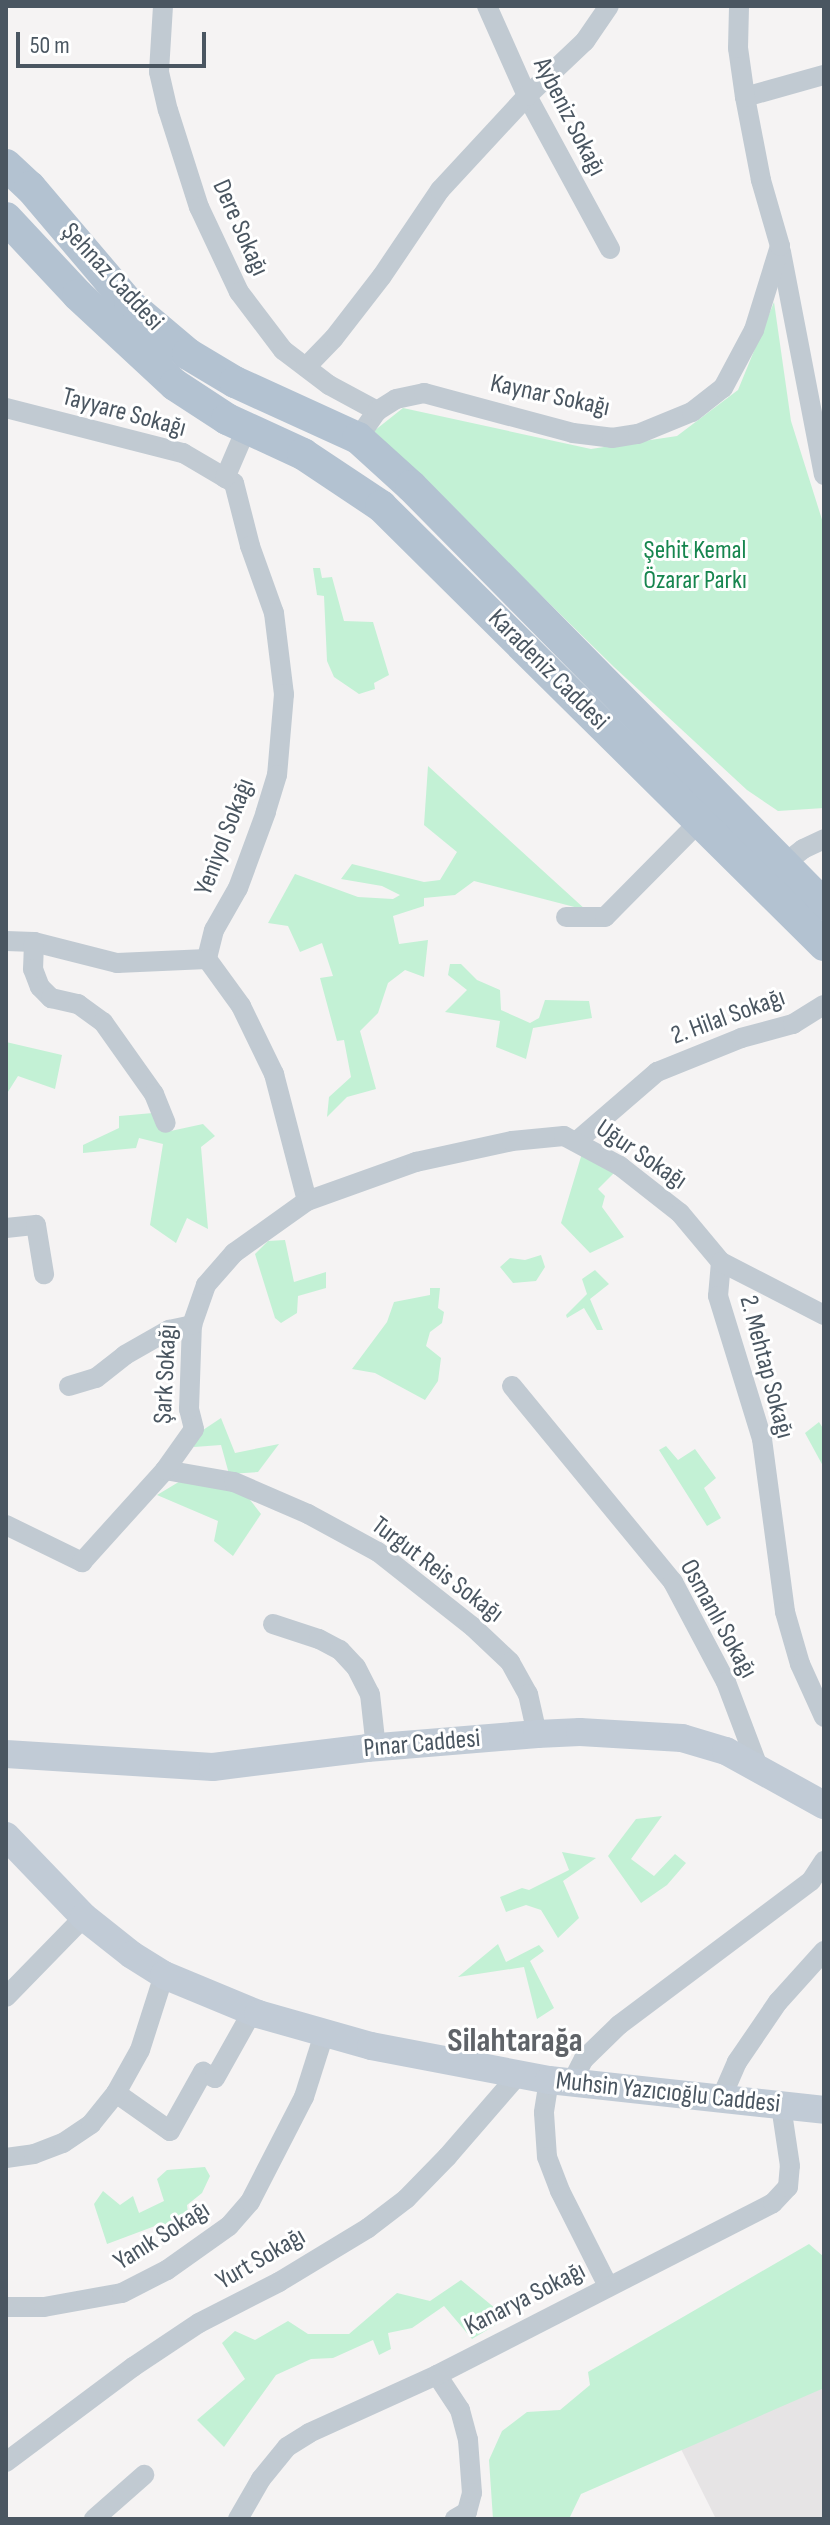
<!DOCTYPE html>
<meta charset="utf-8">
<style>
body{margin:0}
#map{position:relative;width:830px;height:2525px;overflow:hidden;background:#f5f3f3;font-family:"Sofia Sans Condensed",sans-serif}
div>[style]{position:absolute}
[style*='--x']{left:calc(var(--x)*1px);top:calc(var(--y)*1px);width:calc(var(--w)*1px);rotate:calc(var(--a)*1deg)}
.education>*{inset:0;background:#e6e4e5}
.green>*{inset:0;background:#c3f1d5}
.minor>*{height:20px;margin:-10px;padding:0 10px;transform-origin:10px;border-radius:10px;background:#c1cad2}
.secondary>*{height:28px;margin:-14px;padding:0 14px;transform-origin:14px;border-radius:14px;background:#c1cbd6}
.primary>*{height:32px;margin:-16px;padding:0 16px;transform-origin:16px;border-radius:16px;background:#b3c2d1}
span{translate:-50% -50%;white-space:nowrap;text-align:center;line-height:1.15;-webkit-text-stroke:6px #fff;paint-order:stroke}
.street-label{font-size:26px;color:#4a5661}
.park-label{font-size:26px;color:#17864f}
.district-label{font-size:34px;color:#5f6368;font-weight:700}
.frame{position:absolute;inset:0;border:8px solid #4a5661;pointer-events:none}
.scale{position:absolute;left:16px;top:32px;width:190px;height:36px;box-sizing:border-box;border:4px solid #4a5661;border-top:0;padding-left:10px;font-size:24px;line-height:28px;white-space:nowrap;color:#4a5661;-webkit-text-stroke:6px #fff;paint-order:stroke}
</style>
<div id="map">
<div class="education">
<div style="clip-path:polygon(824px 2385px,824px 2519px,716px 2519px,681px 2449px)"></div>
</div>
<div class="green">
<div style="clip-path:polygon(774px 302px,791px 421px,824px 526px,824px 808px,778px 811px,747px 790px,614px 667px,374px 431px,403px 408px,591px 449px,677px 436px,738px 390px)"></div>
<div style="clip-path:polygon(313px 568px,320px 568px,322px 578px,332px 577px,344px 621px,373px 622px,389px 675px,374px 683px,375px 689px,359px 694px,334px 677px,327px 661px,324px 596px,317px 595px)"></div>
<div style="clip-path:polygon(428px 766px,586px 910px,474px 881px,455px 895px,424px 898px,424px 906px,393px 916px,399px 944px,428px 940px,424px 977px,405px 970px,388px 983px,378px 1013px,360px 1031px,376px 1089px,347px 1097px,327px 1117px,329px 1097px,351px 1077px,344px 1040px,337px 1041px,320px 978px,333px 976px,322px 943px,300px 952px,288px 926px,268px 923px,295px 874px,358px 897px,393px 899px,400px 895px,382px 886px,341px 879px,352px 864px,424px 882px,440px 880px,457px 852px,424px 825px)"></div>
<div style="clip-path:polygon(450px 964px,461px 964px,477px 980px,500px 990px,501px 1010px,530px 1023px,539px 1018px,545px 1000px,589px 1001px,592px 1018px,533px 1028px,526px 1059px,496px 1047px,500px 1021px,445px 1012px,467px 990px,448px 975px)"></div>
<div style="clip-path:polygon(6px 1042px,62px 1055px,55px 1089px,18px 1076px,6px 1095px)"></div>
<div style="clip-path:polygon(153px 1113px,166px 1132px,203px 1124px,215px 1136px,201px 1147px,208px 1229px,187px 1218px,176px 1243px,150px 1225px,163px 1144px,139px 1138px,136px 1148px,83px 1153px,83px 1145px,119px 1128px,119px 1116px)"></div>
<div style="clip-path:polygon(583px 1150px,616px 1171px,598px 1189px,605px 1196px,602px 1207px,624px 1237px,590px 1253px,561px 1223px)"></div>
<div style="clip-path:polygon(285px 1240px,294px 1282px,326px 1272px,326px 1288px,298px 1296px,297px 1313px,281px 1323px,275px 1318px,255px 1254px,268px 1241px)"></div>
<div style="clip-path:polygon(541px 1255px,545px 1267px,536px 1281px,513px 1283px,500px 1267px,510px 1258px,525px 1260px)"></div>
<div style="clip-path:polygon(595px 1270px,609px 1284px,590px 1299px,603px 1330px,597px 1330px,584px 1308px,567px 1318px,566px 1315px,587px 1294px,582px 1279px)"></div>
<div style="clip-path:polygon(430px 1288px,440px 1288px,438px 1308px,444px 1312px,442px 1323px,430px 1332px,426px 1346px,441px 1358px,438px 1381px,425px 1400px,375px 1373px,352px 1369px,387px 1322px,394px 1302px,430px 1295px)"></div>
<div style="clip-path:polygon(221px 1418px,235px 1453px,279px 1444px,258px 1472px,229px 1474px,221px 1445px,194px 1447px,194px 1436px)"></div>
<div style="clip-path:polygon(819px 1422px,824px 1430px,823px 1466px,805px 1433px)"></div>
<div style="clip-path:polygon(666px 1446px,678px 1460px,695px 1449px,716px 1478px,704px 1488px,721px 1518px,707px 1526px,659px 1450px)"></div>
<div style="clip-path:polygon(182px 1480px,232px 1488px,247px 1496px,261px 1514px,233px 1556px,214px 1541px,218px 1521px,157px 1495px)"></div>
<div style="clip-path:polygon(662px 1816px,631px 1859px,654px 1876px,675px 1854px,686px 1863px,667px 1885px,641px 1903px,608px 1856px,636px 1819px)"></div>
<div style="clip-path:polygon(562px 1852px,596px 1858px,563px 1881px,579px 1918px,558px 1938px,541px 1910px,526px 1905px,506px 1912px,500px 1897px,522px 1888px,529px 1890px,569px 1870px)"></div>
<div style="clip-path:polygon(498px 1944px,506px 1962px,539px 1945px,544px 1951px,530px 1961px,554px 2008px,537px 2019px,524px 1967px,458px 1977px)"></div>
<div style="clip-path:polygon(205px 2167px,210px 2176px,202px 2193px,187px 2205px,189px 2222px,170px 2228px,155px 2226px,107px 2244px,94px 2204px,103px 2191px,120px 2205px,133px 2196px,139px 2213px,164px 2201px,157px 2179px,167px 2170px)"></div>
<div style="clip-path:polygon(809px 2244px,824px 2257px,824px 2388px,581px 2494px,569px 2519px,493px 2519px,489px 2460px,502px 2431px,527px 2412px,560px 2410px,590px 2385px,588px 2372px)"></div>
<div style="clip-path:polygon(461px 2280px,507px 2318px,472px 2339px,444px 2306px,412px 2328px,388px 2333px,391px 2349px,379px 2355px,373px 2340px,333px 2358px,311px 2359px,276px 2375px,224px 2447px,197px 2420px,245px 2379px,222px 2343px,235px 2331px,255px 2340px,288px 2321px,308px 2334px,349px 2334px,397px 2293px,430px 2301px)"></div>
</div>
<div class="minor">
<div style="--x:163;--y:6;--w:66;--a:93.5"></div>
<div style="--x:159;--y:72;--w:39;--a:77"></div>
<div style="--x:168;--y:110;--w:102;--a:72.3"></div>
<div style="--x:199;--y:207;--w:94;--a:64.8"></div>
<div style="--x:239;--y:292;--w:73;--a:52.8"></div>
<div style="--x:283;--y:350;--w:58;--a:37.3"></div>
<div style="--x:329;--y:385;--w:55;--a:28.4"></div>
<div style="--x:487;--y:6;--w:98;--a:66"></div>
<div style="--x:527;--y:96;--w:174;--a:61.5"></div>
<div style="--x:745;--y:97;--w:82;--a:-15.6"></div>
<div style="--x:781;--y:252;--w:227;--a:79.1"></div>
<div style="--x:306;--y:367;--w:40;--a:-46"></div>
<div style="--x:334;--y:338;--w:78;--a:-52.3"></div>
<div style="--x:382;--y:276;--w:104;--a:-56"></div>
<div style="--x:440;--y:190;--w:128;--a:-47.2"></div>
<div style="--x:527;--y:96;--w:80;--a:-43.5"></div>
<div style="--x:585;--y:41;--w:42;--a:-55.6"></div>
<div style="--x:6;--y:408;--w:183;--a:14.3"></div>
<div style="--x:183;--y:453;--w:59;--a:30.5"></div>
<div style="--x:234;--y:483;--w:65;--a:75.7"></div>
<div style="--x:250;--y:546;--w:71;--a:70.3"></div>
<div style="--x:274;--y:613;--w:82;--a:83"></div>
<div style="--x:284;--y:694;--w:81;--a:94.9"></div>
<div style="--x:277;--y:775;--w:39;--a:107"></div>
<div style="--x:266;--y:812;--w:81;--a:110.2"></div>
<div style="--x:238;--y:888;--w:48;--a:119.7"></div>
<div style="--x:214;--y:930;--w:30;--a:104"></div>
<div style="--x:358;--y:438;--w:33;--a:-55"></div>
<div style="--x:377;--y:411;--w:22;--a:-32"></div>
<div style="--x:396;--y:399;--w:29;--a:-12"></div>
<div style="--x:424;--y:393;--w:154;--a:15"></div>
<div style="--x:573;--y:433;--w:39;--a:7"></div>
<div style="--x:612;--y:438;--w:26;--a:-9"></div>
<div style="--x:638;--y:434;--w:58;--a:-22.2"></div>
<div style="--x:692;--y:412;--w:39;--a:-38"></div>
<div style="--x:723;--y:388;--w:66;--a:-61.9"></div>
<div style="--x:754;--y:330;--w:88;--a:-72.8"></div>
<div style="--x:780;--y:246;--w:69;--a:-106.1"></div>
<div style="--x:761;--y:180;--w:85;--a:-100.9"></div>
<div style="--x:745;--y:97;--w:49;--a:-98.1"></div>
<div style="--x:738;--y:48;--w:42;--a:-88.6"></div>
<div style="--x:225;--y:478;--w:56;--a:-66.7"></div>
<div style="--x:784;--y:864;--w:24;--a:-38"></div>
<div style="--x:803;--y:849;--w:23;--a:-25"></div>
<div style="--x:566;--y:917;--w:39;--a:0"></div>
<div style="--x:605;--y:917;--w:134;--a:-45.3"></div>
<div style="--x:6;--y:941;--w:28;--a:2"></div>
<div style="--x:34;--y:942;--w:86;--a:14.2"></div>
<div style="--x:117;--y:963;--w:90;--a:-2.5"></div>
<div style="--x:34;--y:942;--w:27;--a:92"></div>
<div style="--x:33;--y:969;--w:19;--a:69"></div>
<div style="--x:40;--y:987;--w:16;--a:45"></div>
<div style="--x:51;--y:998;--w:28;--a:13"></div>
<div style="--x:78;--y:1004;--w:31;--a:36"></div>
<div style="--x:103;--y:1022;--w:88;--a:54.7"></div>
<div style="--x:154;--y:1094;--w:31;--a:68"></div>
<div style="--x:207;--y:959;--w:58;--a:54.1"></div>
<div style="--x:241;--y:1006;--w:76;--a:64.1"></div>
<div style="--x:274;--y:1074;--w:131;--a:75.4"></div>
<div style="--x:577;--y:1141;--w:106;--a:-40.8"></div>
<div style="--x:657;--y:1072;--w:91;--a:-22"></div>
<div style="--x:741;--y:1038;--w:54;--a:-15.1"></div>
<div style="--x:793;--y:1024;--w:36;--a:-32"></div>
<div style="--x:6;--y:1228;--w:30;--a:-6"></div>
<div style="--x:36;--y:1225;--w:50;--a:80.7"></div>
<div style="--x:721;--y:1262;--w:34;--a:95"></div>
<div style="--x:718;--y:1296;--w:150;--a:72.9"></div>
<div style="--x:762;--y:1439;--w:175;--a:82.4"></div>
<div style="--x:785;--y:1612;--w:54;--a:73.9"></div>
<div style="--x:800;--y:1664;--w:58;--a:65.6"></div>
<div style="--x:69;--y:1386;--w:28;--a:-17"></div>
<div style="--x:96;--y:1378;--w:37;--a:-38"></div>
<div style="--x:125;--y:1355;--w:51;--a:-29.6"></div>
<div style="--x:169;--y:1330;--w:24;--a:-12"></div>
<div style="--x:512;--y:1386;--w:254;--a:50.6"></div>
<div style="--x:673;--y:1582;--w:113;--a:62.1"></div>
<div style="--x:726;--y:1682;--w:96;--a:69.3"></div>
<div style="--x:165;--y:1470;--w:70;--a:9.9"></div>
<div style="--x:234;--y:1482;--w:81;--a:23.4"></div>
<div style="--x:308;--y:1514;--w:80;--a:28.5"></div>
<div style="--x:378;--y:1552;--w:121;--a:38.3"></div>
<div style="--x:473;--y:1627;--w:51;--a:43.4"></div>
<div style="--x:510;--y:1662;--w:37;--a:61"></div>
<div style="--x:528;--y:1694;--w:41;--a:77.3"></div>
<div style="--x:6;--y:1525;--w:85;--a:26"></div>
<div style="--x:82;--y:1562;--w:124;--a:-47.9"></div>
<div style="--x:165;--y:1470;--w:50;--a:-54.7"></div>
<div style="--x:194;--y:1429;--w:21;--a:-104"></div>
<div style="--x:189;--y:1409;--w:84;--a:-88"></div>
<div style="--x:192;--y:1325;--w:42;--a:-70.7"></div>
<div style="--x:206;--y:1285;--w:43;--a:-48.8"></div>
<div style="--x:234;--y:1253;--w:90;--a:-35.5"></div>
<div style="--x:307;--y:1201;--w:116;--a:-19.7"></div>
<div style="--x:416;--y:1162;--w:98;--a:-12.3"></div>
<div style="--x:512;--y:1141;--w:52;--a:-5.5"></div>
<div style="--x:564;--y:1136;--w:64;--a:28.2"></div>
<div style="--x:620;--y:1166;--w:76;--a:38.1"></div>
<div style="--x:680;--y:1213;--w:64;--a:50.1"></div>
<div style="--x:721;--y:1262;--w:116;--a:27.2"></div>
<div style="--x:273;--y:1624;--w:48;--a:18.1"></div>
<div style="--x:319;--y:1639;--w:24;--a:28"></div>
<div style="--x:340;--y:1650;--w:23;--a:47"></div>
<div style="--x:356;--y:1667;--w:30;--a:63"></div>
<div style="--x:370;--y:1694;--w:54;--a:83.7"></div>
<div style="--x:6;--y:1997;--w:112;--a:-45.7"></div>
<div style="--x:549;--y:2080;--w:33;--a:99"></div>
<div style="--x:544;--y:2113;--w:44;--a:86.1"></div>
<div style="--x:547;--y:2157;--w:36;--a:69"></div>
<div style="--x:560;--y:2191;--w:106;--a:63.2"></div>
<div style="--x:571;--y:2084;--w:28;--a:-63"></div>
<div style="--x:584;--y:2059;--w:49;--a:-44.2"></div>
<div style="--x:619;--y:2025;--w:240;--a:-36.9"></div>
<div style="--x:811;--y:1881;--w:24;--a:-57"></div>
<div style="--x:116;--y:2093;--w:66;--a:35.1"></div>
<div style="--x:170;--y:2131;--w:68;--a:-60.8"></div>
<div style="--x:203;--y:2072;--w:13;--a:27"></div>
<div style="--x:215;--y:2078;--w:76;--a:-60.7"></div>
<div style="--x:720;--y:2101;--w:43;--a:-66.4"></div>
<div style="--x:737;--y:2062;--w:73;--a:-55.7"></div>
<div style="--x:778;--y:2002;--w:69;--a:-48"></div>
<div style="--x:6;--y:2158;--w:28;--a:-8"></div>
<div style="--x:34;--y:2154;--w:31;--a:-21"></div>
<div style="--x:63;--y:2143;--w:34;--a:-34"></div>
<div style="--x:91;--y:2124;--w:40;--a:-51"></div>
<div style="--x:116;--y:2093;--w:49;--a:-60.8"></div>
<div style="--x:140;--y:2050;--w:79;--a:-72.3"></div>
<div style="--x:6;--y:2307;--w:38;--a:0"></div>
<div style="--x:44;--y:2307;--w:79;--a:-10.2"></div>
<div style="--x:122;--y:2293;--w:51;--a:-27.1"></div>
<div style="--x:167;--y:2270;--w:76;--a:-35.4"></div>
<div style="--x:229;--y:2226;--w:32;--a:-49"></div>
<div style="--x:250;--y:2202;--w:118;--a:-62.8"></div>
<div style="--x:304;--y:2097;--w:66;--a:-72.4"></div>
<div style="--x:437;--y:2375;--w:42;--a:56.7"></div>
<div style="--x:460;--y:2410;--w:31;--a:75"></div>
<div style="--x:468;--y:2440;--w:53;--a:85.7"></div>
<div style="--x:472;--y:2493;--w:20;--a:105"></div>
<div style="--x:467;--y:2512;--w:14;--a:150"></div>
<div style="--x:6;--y:2462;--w:159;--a:-36.8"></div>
<div style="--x:133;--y:2367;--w:79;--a:-33.7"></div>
<div style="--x:199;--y:2323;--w:90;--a:-27.1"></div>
<div style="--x:279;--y:2282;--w:104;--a:-31.2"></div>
<div style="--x:368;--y:2228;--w:48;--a:-37.3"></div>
<div style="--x:406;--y:2199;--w:59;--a:-45.7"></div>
<div style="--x:447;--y:2157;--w:108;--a:-49.1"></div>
<div style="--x:94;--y:2519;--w:67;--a:-41.3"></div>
<div style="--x:238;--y:2519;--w:46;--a:-60.1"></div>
<div style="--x:261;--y:2479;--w:41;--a:-50.9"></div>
<div style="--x:287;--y:2447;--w:26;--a:-32"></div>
<div style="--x:309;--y:2433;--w:141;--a:-24.4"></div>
<div style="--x:437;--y:2375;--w:377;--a:-27.1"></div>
<div style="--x:773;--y:2203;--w:22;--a:-47"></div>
<div style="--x:788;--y:2187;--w:21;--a:-85"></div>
<div style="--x:790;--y:2166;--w:61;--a:-98.5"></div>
</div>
<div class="secondary">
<div style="--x:6;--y:1754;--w:207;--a:3.6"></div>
<div style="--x:213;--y:1767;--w:155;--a:-7"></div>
<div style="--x:367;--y:1748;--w:171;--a:-4.7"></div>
<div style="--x:537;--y:1734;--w:43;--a:-2.7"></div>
<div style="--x:580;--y:1732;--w:102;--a:3.4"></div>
<div style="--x:682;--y:1738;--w:46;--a:16.5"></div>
<div style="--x:726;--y:1751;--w:112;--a:28.9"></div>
<div style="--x:6;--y:1836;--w:112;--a:46.1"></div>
<div style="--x:84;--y:1917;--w:61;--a:38.4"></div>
<div style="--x:132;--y:1955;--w:38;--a:32"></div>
<div style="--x:164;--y:1975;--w:102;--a:22.5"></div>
<div style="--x:258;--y:2014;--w:117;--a:15.8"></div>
<div style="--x:371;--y:2046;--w:181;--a:10.8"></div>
<div style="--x:549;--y:2080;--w:277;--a:6.2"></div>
</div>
<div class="primary">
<div style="--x:6;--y:165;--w:33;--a:43"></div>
<div style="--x:30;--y:187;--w:155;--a:49.7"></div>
<div style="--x:130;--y:305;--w:76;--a:40.2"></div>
<div style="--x:188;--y:354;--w:55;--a:30.8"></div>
<div style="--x:235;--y:382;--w:135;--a:24.5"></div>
<div style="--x:358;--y:438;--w:72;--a:42.2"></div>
<div style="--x:411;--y:486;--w:588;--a:45.41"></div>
<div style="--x:6;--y:218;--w:105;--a:46.9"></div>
<div style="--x:78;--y:295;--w:132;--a:42.9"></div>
<div style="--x:175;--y:385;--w:62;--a:33.2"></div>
<div style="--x:227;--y:419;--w:84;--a:24.7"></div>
<div style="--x:303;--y:454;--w:94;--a:33.7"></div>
<div style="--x:381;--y:506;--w:624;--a:44.74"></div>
</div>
<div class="street-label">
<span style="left:569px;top:117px;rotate:63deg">Aybeniz Sokağı</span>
<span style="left:240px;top:228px;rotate:66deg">Dere Sokağı</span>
<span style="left:112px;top:277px;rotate:47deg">Şehnaz Caddesi</span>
<span style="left:550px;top:396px;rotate:12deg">Kaynar Sokağı</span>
<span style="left:124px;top:413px;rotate:15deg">Tayyare Sokağı</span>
<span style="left:548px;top:670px;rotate:45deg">Karadeniz Caddesi</span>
<span style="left:225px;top:837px;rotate:-69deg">Yeniyol Sokağı</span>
<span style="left:728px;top:1017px;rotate:-20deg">2. Hilal Sokağı</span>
<span style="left:641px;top:1155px;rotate:34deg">Uğur Sokağı</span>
<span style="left:766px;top:1367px;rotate:75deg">2. Mehtap Sokağı</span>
<span style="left:166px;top:1374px;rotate:-87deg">Şark Sokağı</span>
<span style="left:437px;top:1570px;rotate:37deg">Turgut Reis Sokağı</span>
<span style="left:718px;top:1619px;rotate:61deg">Osmanlı Sokağı</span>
<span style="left:422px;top:1744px;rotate:-5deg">Pınar Caddesi</span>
<span style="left:668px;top:2093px;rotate:6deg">Muhsin Yazıcıoğlu Caddesi</span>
<span style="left:162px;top:2236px;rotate:-32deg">Yanık Sokağı</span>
<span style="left:261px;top:2259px;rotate:-30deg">Yurt Sokağı</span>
<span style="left:525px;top:2299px;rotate:-27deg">Kanarya Sokağı</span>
</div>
<div class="park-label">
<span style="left:695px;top:566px">Şehit Kemal<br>Özarar Parkı</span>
</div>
<div class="district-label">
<span style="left:515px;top:2041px">Silahtarağa</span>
</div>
<div class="frame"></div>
<div class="scale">50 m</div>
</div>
